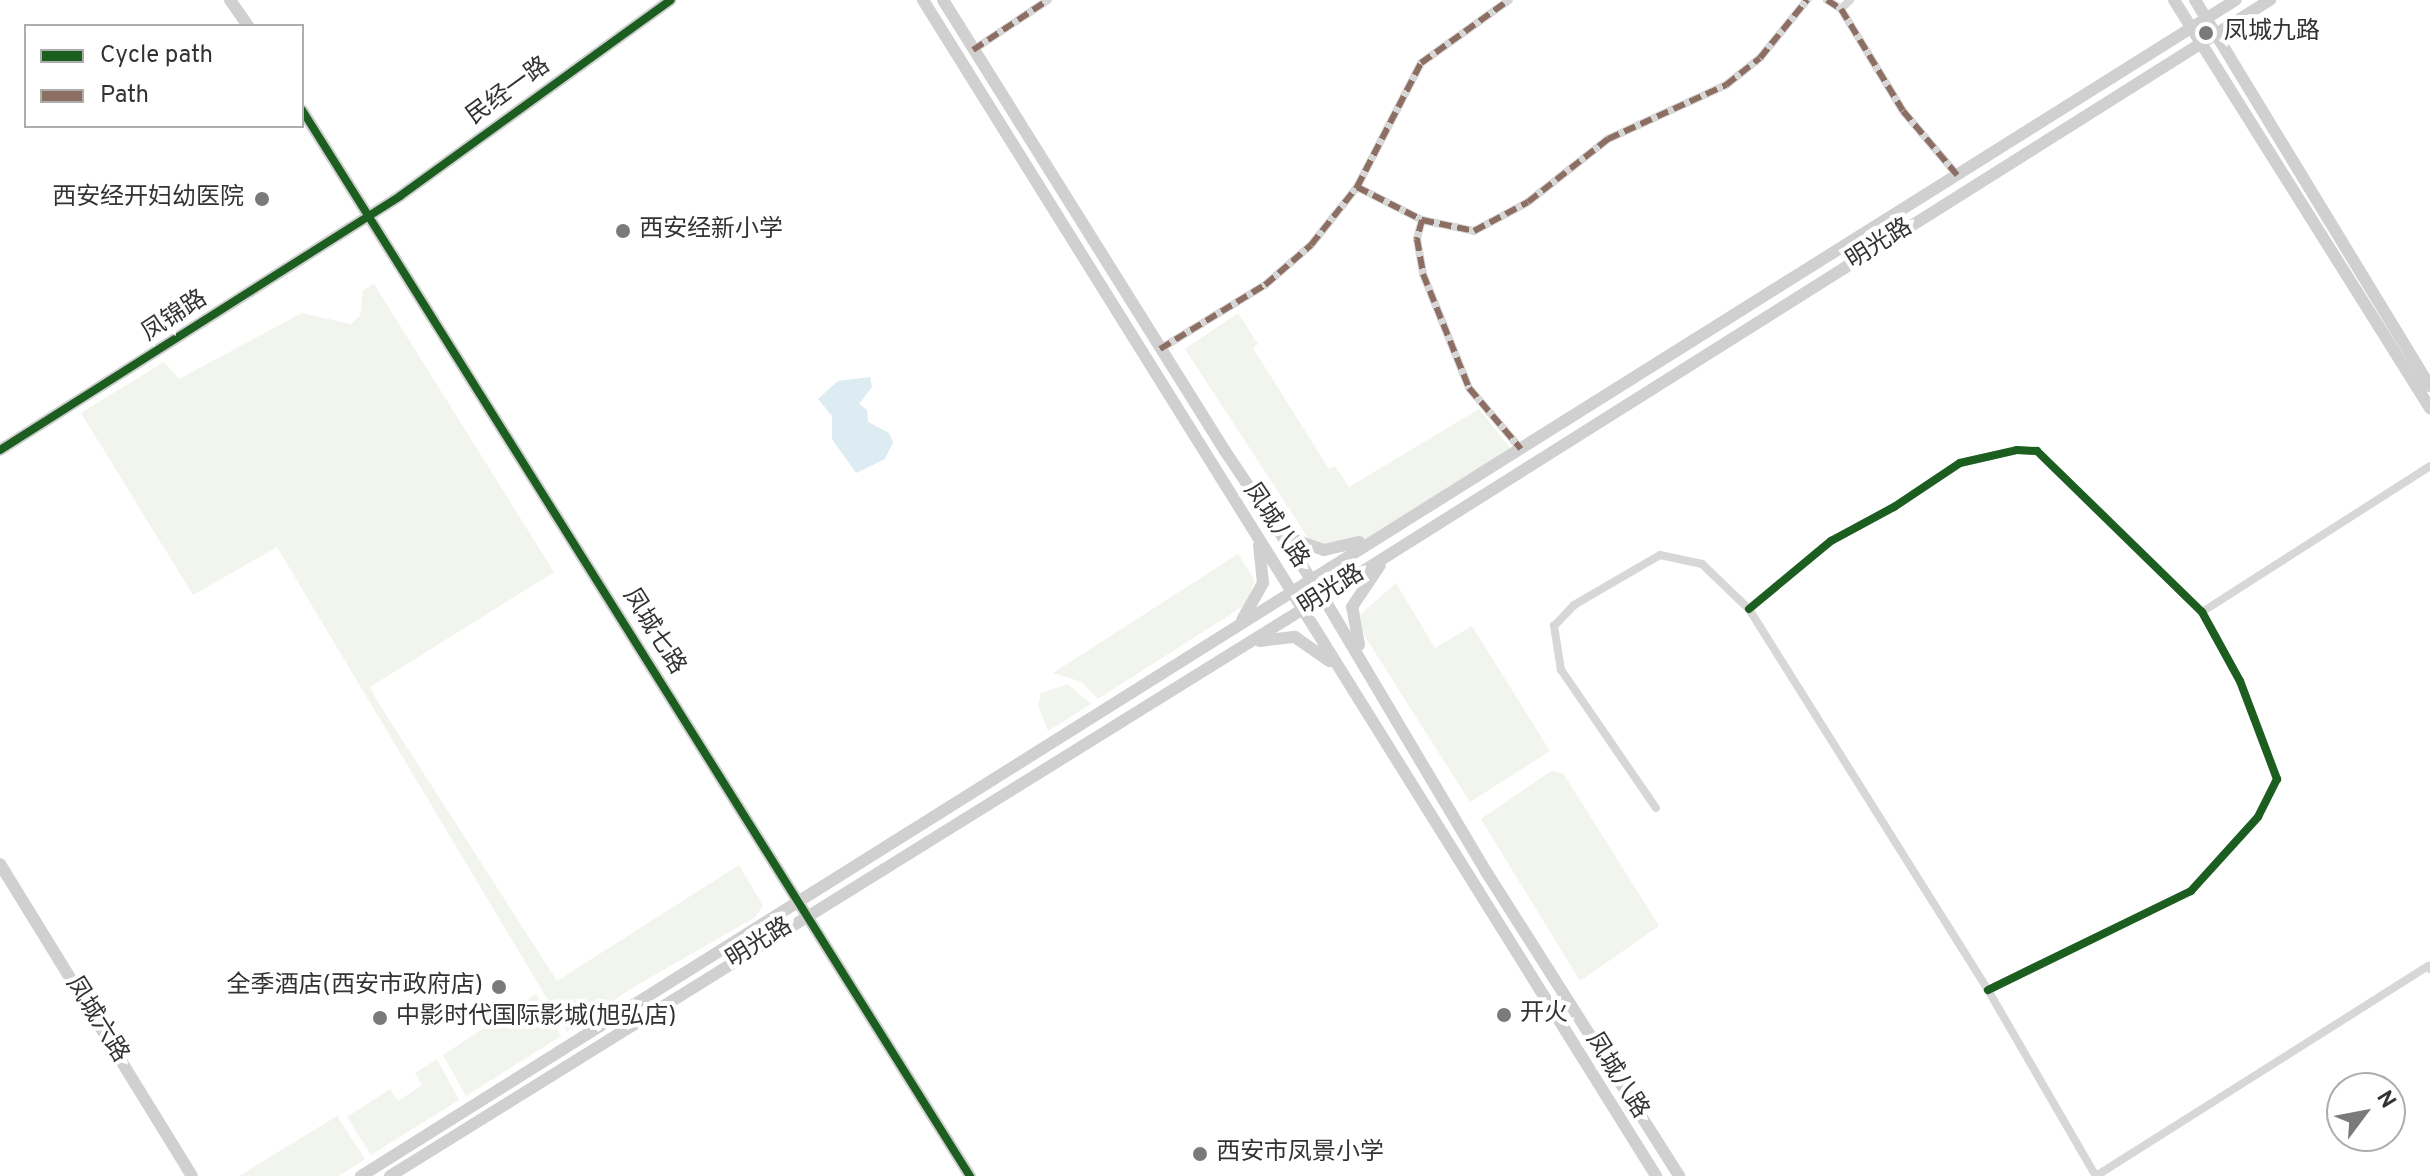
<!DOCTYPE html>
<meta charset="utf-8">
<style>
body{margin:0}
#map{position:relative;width:2430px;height:1176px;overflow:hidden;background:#fff;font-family:Overpass,"Noto Sans SC",sans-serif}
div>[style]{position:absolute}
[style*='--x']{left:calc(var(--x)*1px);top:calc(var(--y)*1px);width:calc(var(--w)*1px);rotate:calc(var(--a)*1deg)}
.green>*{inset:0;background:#f1f5ed}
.water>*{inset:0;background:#ddebf3}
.street>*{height:8px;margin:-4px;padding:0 4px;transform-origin:4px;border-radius:4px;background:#d7d7d7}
.secondary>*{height:12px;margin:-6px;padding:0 6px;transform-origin:6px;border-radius:6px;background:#d0d0d0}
.quiet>*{height:6px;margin-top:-3px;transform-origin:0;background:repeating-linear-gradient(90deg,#8d6e63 0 12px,transparent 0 18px)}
.cycleway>*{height:8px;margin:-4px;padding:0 4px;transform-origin:4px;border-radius:4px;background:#1b5e20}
.dots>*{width:22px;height:22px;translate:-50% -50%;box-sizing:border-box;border:4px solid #fff;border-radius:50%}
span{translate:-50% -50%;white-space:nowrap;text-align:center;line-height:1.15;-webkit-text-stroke:8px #fff;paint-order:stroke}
.poi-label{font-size:24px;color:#333}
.left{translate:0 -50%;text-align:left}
.right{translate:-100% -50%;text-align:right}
.street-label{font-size:24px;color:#333}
.legend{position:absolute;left:24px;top:24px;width:280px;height:104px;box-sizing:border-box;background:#fff;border:2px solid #adadad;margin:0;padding:10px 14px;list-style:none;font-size:24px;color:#333}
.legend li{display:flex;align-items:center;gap:16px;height:40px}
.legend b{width:40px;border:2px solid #adadad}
.north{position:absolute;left:2326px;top:1072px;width:80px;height:80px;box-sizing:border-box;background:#fff;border:2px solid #adadad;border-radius:50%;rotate:58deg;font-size:22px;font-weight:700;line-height:32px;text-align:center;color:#333}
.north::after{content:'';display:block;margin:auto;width:28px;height:36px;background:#7a7a7a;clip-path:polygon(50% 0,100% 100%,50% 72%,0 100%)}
</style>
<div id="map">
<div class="green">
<div style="clip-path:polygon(374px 284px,554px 572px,370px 687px,376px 699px,557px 981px,739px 865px,763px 906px,754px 918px,632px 988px,567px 1032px,277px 547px,193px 595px,81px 413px,164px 362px,179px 379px,302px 313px,351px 324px,360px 316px,363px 290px)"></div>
<div style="clip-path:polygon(1238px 313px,1258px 344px,1253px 348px,1329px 469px,1335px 466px,1349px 487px,1479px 409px,1510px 448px,1352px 547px,1316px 550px,1185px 349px)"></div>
<div style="clip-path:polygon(1238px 554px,1255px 581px,1245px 605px,1098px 699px,1082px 682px,1053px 673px)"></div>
<div style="clip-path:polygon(1396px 583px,1435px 648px,1472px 626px,1550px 751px,1470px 802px,1364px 635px,1360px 615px)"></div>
<div style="clip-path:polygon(1068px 684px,1091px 704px,1048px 731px,1038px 705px,1041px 693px)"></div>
<div style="clip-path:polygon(1551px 771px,1563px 773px,1659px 926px,1580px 981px,1481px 819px)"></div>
<div style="clip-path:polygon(536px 994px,561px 1036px,466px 1096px,443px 1055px)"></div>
<div style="clip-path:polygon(437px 1059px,459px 1100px,371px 1155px,347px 1117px,390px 1089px,398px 1101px,422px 1085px,415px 1073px)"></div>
<div style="clip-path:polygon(337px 1116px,365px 1159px,339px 1176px,239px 1176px)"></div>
</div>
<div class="water">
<div style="clip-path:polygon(870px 377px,872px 387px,859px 404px,867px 410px,868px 422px,889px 433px,893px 442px,885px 459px,856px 473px,832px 439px,832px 416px,818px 399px,838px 381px)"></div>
</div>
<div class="street">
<div style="--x:1827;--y:0;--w:17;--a:33"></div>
<div style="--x:1841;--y:9;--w:119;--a:58.7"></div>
<div style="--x:1903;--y:111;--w:84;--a:49.8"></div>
<div style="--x:1841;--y:9;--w:13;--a:-45"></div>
<div style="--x:973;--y:50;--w:90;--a:-33.7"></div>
<div style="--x:1357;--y:187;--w:73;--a:26.9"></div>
<div style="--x:1422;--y:220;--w:53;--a:11.9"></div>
<div style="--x:1474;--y:231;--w:61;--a:-28.2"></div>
<div style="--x:1528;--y:202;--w:102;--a:-38.2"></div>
<div style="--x:1608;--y:139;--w:130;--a:-24.6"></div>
<div style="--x:1726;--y:85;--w:43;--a:-38.5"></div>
<div style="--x:1760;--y:58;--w:75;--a:-51"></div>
<div style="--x:1422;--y:220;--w:20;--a:105"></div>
<div style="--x:1417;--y:239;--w:36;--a:80"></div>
<div style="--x:1423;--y:274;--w:123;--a:68"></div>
<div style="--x:1469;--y:388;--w:80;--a:49.6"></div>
<div style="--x:1160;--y:349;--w:123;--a:-31.4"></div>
<div style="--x:1265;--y:285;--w:61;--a:-41"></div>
<div style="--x:1311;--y:245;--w:74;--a:-51.6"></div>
<div style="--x:1357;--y:187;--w:140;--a:-62.7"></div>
<div style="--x:1421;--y:63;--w:108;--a:-35.6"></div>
<div style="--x:1749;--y:609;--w:107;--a:-39.7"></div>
<div style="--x:1831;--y:541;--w:72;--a:-28.4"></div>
<div style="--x:1894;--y:507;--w:79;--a:-33.7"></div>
<div style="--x:1960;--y:463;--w:58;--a:-12.8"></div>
<div style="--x:2017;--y:450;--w:20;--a:3"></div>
<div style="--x:2037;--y:451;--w:231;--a:44.3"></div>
<div style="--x:2202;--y:612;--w:79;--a:61.2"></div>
<div style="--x:2240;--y:681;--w:105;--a:69.3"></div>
<div style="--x:2277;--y:779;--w:42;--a:116.6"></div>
<div style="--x:2258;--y:817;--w:100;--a:132.2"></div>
<div style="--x:2191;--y:891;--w:226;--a:154"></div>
<div style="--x:2202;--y:612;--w:271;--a:-32.6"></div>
<div style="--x:1656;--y:808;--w:168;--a:-124.5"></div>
<div style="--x:1561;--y:670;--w:45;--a:-99"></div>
<div style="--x:1554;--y:626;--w:29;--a:-46"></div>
<div style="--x:1574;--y:605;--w:99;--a:-30.2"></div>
<div style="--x:1660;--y:555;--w:43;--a:12.1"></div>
<div style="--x:1702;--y:564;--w:65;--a:43.8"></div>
<div style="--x:1749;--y:609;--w:450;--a:57.9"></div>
<div style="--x:1988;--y:990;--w:215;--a:59.9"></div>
<div style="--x:2096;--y:1176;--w:393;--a:-32.3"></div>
<div style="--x:2428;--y:966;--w:4;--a:56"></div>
</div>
<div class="secondary">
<div style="--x:230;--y:0;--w:32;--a:55"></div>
<div style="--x:923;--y:0;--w:1386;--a:58.06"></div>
<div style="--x:943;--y:0;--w:532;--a:57.98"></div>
<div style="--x:1225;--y:451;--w:176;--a:56.1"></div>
<div style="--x:1323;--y:597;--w:321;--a:59.3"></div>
<div style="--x:1487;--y:873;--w:359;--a:57.6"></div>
<div style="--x:2174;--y:0;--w:482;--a:57.9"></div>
<div style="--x:2195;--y:0;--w:452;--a:58.7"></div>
<div style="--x:302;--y:110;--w:1258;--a:57.93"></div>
<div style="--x:0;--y:450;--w:474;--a:-32.4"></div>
<div style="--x:400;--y:196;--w:334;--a:-35.9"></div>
<div style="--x:1285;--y:530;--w:14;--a:45"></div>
<div style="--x:1295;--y:540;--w:31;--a:19"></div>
<div style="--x:1324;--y:550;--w:36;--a:-13"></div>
<div style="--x:1242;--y:620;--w:43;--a:-60.4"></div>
<div style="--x:1263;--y:583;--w:38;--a:-96"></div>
<div style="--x:1260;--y:641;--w:35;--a:-7"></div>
<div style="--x:1295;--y:637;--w:42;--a:35.2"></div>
<div style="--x:1359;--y:645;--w:39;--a:-100"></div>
<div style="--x:1352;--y:607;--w:50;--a:-56.3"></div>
<div style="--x:0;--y:864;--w:366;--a:58.4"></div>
<div style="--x:361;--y:1176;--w:2213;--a:-32.1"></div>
<div style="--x:390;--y:1176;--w:1056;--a:-31.84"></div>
<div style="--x:1287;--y:619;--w:1162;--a:-32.2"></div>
</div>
<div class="quiet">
<div style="--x:1827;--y:0;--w:17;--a:33"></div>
<div style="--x:1841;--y:9;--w:119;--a:58.7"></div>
<div style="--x:1903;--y:111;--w:84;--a:49.8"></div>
<div style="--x:973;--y:50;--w:90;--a:-33.7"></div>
<div style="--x:1357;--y:187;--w:73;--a:26.9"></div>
<div style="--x:1422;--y:220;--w:53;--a:11.9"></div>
<div style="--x:1474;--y:231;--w:61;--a:-28.2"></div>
<div style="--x:1528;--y:202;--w:102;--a:-38.2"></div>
<div style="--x:1608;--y:139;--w:130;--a:-24.6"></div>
<div style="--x:1726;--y:85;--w:43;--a:-38.5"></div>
<div style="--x:1760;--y:58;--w:75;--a:-51"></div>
<div style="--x:1422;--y:220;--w:20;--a:105"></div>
<div style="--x:1417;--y:239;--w:36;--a:80"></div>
<div style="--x:1423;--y:274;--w:123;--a:68"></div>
<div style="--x:1469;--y:388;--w:80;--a:49.6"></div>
<div style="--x:1160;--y:349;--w:123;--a:-31.4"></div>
<div style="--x:1265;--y:285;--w:61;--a:-41"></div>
<div style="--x:1311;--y:245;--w:74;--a:-51.6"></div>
<div style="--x:1357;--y:187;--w:140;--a:-62.7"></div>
<div style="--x:1421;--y:63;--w:108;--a:-35.6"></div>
</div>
<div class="cycleway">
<div style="--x:302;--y:110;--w:1258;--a:57.93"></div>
<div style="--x:0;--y:450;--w:474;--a:-32.4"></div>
<div style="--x:400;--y:196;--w:334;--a:-35.9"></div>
<div style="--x:1749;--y:609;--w:107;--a:-39.7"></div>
<div style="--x:1831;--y:541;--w:72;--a:-28.4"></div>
<div style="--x:1894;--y:507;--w:79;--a:-33.7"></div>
<div style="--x:1960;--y:463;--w:58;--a:-12.8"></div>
<div style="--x:2017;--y:450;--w:20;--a:3"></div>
<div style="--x:2037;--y:451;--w:231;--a:44.3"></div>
<div style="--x:2202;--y:612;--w:79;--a:61.2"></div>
<div style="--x:2240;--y:681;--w:105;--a:69.3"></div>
<div style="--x:2277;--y:779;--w:42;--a:116.6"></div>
<div style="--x:2258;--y:817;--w:100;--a:132.2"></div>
<div style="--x:2191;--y:891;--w:226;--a:154"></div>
</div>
<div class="dots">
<div style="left:2206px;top:33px;background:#7a7a7a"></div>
<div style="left:262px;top:199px;background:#7a7a7a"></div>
<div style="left:623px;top:231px;background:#7a7a7a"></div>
<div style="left:499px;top:987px;background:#7a7a7a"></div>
<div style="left:1504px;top:1015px;background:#7a7a7a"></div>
<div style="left:380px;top:1018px;background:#7a7a7a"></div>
<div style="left:1200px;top:1154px;background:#7a7a7a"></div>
</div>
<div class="poi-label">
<span class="left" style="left:2224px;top:33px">凤城九路</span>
<span class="right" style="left:244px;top:199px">西安经开妇幼医院</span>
<span class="left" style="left:639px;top:231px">西安经新小学</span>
<span class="right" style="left:483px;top:987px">全季酒店(西安市政府店)</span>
<span class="left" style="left:1520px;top:1015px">开火</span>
<span class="left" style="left:396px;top:1018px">中影时代国际影城(旭弘店)</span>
<span class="left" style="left:1216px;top:1154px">西安市凤景小学</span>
</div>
<div class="street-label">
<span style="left:509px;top:92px;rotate:-36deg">民经一路</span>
<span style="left:1880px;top:245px;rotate:-32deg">明光路</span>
<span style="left:175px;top:317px;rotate:-33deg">凤锦路</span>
<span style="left:1275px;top:526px;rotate:56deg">凤城八路</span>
<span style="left:1332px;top:591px;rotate:-32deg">明光路</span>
<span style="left:653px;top:632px;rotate:58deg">凤城七路</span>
<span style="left:760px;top:944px;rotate:-32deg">明光路</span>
<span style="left:96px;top:1020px;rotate:58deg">凤城六路</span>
<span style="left:1616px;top:1076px;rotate:58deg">凤城八路</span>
</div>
<ul class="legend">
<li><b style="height:10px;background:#1b5e20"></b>Cycle path</li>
<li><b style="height:10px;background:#8d6e63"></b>Path</li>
</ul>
<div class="north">N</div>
</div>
